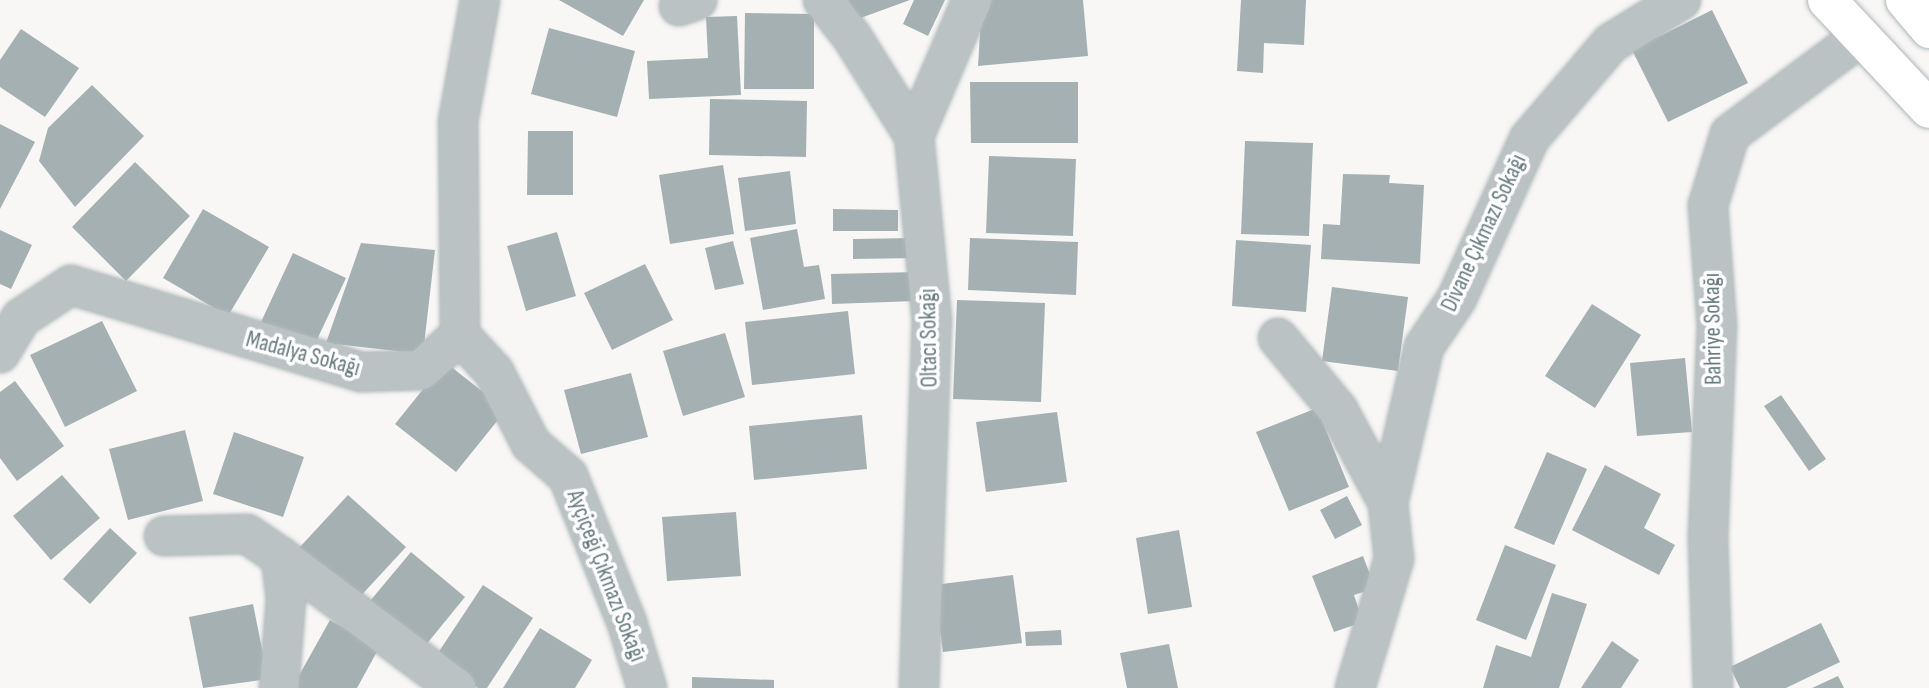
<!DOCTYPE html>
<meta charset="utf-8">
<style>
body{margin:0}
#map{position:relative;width:1929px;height:688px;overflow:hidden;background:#f8f7f6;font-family:"Sofia Sans Condensed",sans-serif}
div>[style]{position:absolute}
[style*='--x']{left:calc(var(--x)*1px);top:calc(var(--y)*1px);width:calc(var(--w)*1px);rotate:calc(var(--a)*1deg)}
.building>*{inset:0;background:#a5b0b2}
.roads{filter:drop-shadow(0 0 2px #afb7b8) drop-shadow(0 0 2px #afb7b8)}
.minor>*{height:38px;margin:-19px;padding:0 19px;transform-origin:19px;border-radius:19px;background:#bbc2c3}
.major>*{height:38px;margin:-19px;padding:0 19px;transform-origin:19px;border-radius:19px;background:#fff}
span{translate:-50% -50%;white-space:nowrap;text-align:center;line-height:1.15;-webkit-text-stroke:7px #fff;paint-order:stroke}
.street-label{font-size:23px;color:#667a7d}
</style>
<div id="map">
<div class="building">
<div style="clip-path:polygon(559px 0,644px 0,623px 36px)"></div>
<div style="clip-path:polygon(848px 0,910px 0,855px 20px)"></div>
<div style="clip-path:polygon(914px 0,945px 0,928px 36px,903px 24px)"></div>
<div style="clip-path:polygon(982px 0,1083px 0,1088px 56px,978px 66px)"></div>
<div style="clip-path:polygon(1241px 0,1306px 0,1304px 45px,1264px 43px,1263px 73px,1237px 71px)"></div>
<div style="clip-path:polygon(1712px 10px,1748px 83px,1668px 122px,1632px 50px)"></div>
<div style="clip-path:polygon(745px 13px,814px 14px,814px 89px,744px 89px)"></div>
<div style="clip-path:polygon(737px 16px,741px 95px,649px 99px,647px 61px,708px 58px,706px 17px)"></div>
<div style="clip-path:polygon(549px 28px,635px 51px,617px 117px,531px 94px)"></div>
<div style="clip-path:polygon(21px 29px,79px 68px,45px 117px,0 87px,0 60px)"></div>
<div style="clip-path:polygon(970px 82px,1078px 82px,1078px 143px,971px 143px)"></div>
<div style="clip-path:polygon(92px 85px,144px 136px,75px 207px,39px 161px,48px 128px)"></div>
<div style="clip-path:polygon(710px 99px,807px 101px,806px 157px,709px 155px)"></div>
<div style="clip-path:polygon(0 124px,35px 142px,0 209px)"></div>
<div style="clip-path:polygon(528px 131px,573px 131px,573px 195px,527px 195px)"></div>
<div style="clip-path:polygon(1245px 141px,1313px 143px,1309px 236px,1241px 234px)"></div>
<div style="clip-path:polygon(989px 156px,1076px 159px,1073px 236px,986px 233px)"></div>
<div style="clip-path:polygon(135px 162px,190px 216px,126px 281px,72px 227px)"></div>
<div style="clip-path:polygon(723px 165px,734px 234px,670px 244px,659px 175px)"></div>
<div style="clip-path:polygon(790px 171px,796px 224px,745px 231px,738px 178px)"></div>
<div style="clip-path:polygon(1343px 174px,1390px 175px,1389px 183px,1424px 185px,1420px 264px,1321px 259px,1323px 224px,1340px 225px)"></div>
<div style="clip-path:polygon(203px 209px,269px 247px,228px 316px,163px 278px)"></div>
<div style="clip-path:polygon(833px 209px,898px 210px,898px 231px,833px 231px)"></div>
<div style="clip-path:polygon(797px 229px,804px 267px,819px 265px,825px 299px,763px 310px,750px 238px)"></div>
<div style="clip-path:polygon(0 230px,32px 245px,11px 289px,0 284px)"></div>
<div style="clip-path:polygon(557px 232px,576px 296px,526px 311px,507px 246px)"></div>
<div style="clip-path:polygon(915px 238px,916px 258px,853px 259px,853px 239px)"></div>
<div style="clip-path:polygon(970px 238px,1078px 242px,1076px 295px,968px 290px)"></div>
<div style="clip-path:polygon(1236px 240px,1311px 245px,1306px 312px,1232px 306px)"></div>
<div style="clip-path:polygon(733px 241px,744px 284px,715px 290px,705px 248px)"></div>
<div style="clip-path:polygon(361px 243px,435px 250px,423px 354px,326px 343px)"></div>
<div style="clip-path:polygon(293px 253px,346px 278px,314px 346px,261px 322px)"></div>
<div style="clip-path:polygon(645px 264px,673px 320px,612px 350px,584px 293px)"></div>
<div style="clip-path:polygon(917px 272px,917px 301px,832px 304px,831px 274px)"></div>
<div style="clip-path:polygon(1332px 287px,1408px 297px,1398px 371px,1322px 361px)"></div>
<div style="clip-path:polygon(957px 300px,1045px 303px,1041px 402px,953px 399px)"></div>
<div style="clip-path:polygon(1592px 304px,1641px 335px,1595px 408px,1545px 376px)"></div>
<div style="clip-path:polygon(848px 311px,855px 374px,752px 385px,745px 322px)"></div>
<div style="clip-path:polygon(102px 321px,137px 391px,65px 427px,30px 355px)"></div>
<div style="clip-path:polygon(725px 333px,745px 397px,683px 416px,663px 351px)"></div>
<div style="clip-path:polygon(1685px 358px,1692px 432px,1637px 436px,1630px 363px)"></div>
<div style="clip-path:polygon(445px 362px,506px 410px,456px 472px,395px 424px)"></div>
<div style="clip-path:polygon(631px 373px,648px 437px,581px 454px,564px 390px)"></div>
<div style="clip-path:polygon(15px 381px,64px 446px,17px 481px,0 458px,0 392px)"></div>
<div style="clip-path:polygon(1781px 395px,1826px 459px,1809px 471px,1764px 406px)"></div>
<div style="clip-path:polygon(1317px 408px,1349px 487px,1289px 511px,1256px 432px)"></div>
<div style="clip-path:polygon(1057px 412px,1067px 482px,986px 492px,976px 422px)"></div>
<div style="clip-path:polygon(862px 415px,867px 469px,754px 480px,749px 426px)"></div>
<div style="clip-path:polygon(185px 430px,203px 501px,128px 520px,109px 449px)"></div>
<div style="clip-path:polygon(234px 432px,304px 457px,283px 517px,213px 494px)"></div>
<div style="clip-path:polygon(1547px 452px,1587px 469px,1554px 545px,1514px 528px)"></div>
<div style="clip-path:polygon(1605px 465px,1661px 494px,1644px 528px,1675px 545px,1659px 575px,1572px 530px)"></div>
<div style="clip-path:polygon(62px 475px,100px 518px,51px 560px,13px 516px)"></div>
<div style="clip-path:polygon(348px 495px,406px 547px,357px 600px,299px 548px)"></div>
<div style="clip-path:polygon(1347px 496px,1362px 525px,1335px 539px,1320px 510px)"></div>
<div style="clip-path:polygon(736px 512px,741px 576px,667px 581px,662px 517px)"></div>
<div style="clip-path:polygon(110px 528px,137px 553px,90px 604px,63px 579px)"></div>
<div style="clip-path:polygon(1179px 530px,1192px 607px,1148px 614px,1136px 538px)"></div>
<div style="clip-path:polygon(1505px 545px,1556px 565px,1526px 640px,1476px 620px)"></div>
<div style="clip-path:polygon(411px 552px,465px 597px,425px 646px,370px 601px)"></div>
<div style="clip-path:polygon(1363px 556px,1375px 588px,1354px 595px,1363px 622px,1334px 632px,1312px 576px)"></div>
<div style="clip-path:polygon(1013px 575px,1022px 643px,943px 652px,934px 585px)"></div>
<div style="clip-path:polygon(483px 585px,533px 618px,487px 688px,478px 688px,434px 659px)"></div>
<div style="clip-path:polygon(1552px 593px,1587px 604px,1559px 688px,1483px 688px,1496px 645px,1531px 657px)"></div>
<div style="clip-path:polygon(253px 604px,268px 679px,203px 688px,189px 617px)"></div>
<div style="clip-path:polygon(330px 620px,379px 648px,357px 688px,292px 688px)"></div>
<div style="clip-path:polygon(1821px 623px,1840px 662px,1786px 688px,1740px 688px,1730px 667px)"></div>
<div style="clip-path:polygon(540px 628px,592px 660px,575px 688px,503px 688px)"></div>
<div style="clip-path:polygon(1061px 630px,1062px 645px,1026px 646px,1025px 632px)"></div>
<div style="clip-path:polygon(1612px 641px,1639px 660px,1621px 688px,1581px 688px)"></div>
<div style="clip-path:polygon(1169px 644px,1178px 688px,1127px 688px,1120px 653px)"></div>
<div style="clip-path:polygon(1838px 676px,1844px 688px,1812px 688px)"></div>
<div style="clip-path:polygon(692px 677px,774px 680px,774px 688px,692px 688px)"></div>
</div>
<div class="roads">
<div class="minor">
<div style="--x:823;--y:0;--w:47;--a:51.9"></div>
<div style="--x:852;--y:37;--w:117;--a:57.9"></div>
<div style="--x:679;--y:6;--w:19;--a:-18"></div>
<div style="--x:460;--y:335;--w:50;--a:47.4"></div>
<div style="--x:494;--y:372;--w:81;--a:62.8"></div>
<div style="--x:531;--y:444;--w:49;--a:40.9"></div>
<div style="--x:568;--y:476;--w:158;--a:68.1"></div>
<div style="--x:627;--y:623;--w:68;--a:72.9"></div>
<div style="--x:1278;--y:338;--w:94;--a:50.2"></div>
<div style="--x:1338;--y:410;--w:106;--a:61.7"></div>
<div style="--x:0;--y:353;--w:41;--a:-59"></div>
<div style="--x:21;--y:318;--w:60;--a:-33.4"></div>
<div style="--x:71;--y:285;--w:303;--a:16.7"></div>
<div style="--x:361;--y:372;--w:60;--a:-1.9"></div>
<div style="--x:421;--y:370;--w:52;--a:-41.9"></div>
<div style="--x:460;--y:335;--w:213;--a:-90.5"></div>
<div style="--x:458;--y:122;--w:124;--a:-79.8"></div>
<div style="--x:164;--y:536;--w:83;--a:-1.4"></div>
<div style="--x:247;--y:534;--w:41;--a:34.1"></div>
<div style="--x:279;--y:688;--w:89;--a:-85.5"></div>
<div style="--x:286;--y:599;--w:42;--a:-96.8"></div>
<div style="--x:281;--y:557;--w:219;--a:36.8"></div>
<div style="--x:919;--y:688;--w:366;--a:-88"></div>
<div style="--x:932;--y:322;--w:187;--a:-95.5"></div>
<div style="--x:914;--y:136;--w:148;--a:-66.9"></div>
<div style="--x:1355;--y:688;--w:135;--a:-73.2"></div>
<div style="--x:1394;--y:559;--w:56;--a:-96.1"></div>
<div style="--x:1388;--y:503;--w:160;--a:-77"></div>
<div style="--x:1424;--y:347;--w:59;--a:-56"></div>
<div style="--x:1457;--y:298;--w:175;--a:-65.6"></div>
<div style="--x:1529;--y:139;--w:126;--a:-49.5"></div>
<div style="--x:1611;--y:43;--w:82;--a:-31.6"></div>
<div style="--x:1713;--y:688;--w:150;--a:-91.9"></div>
<div style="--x:1708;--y:538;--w:212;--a:-87.6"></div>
<div style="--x:1717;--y:326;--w:121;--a:-94.3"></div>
<div style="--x:1708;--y:205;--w:74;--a:-72.8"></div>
<div style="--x:1730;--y:134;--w:161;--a:-36.7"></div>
</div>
<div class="major">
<div style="--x:1827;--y:0;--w:149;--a:46.9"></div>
<div style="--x:1905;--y:0;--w:38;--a:50"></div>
</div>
</div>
<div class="street-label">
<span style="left:1484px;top:233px;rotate:-65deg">Divane Çıkmazı Sokağı</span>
<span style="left:1713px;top:329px;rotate:-91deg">Bahriye Sokağı</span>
<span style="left:929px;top:338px;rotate:-91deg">Oltacı Sokağı</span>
<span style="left:303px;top:354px;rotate:15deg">Madalya Sokağı</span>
<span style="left:606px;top:576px;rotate:69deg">Ayçiçeği Çıkmazı Sokağı</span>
</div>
</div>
